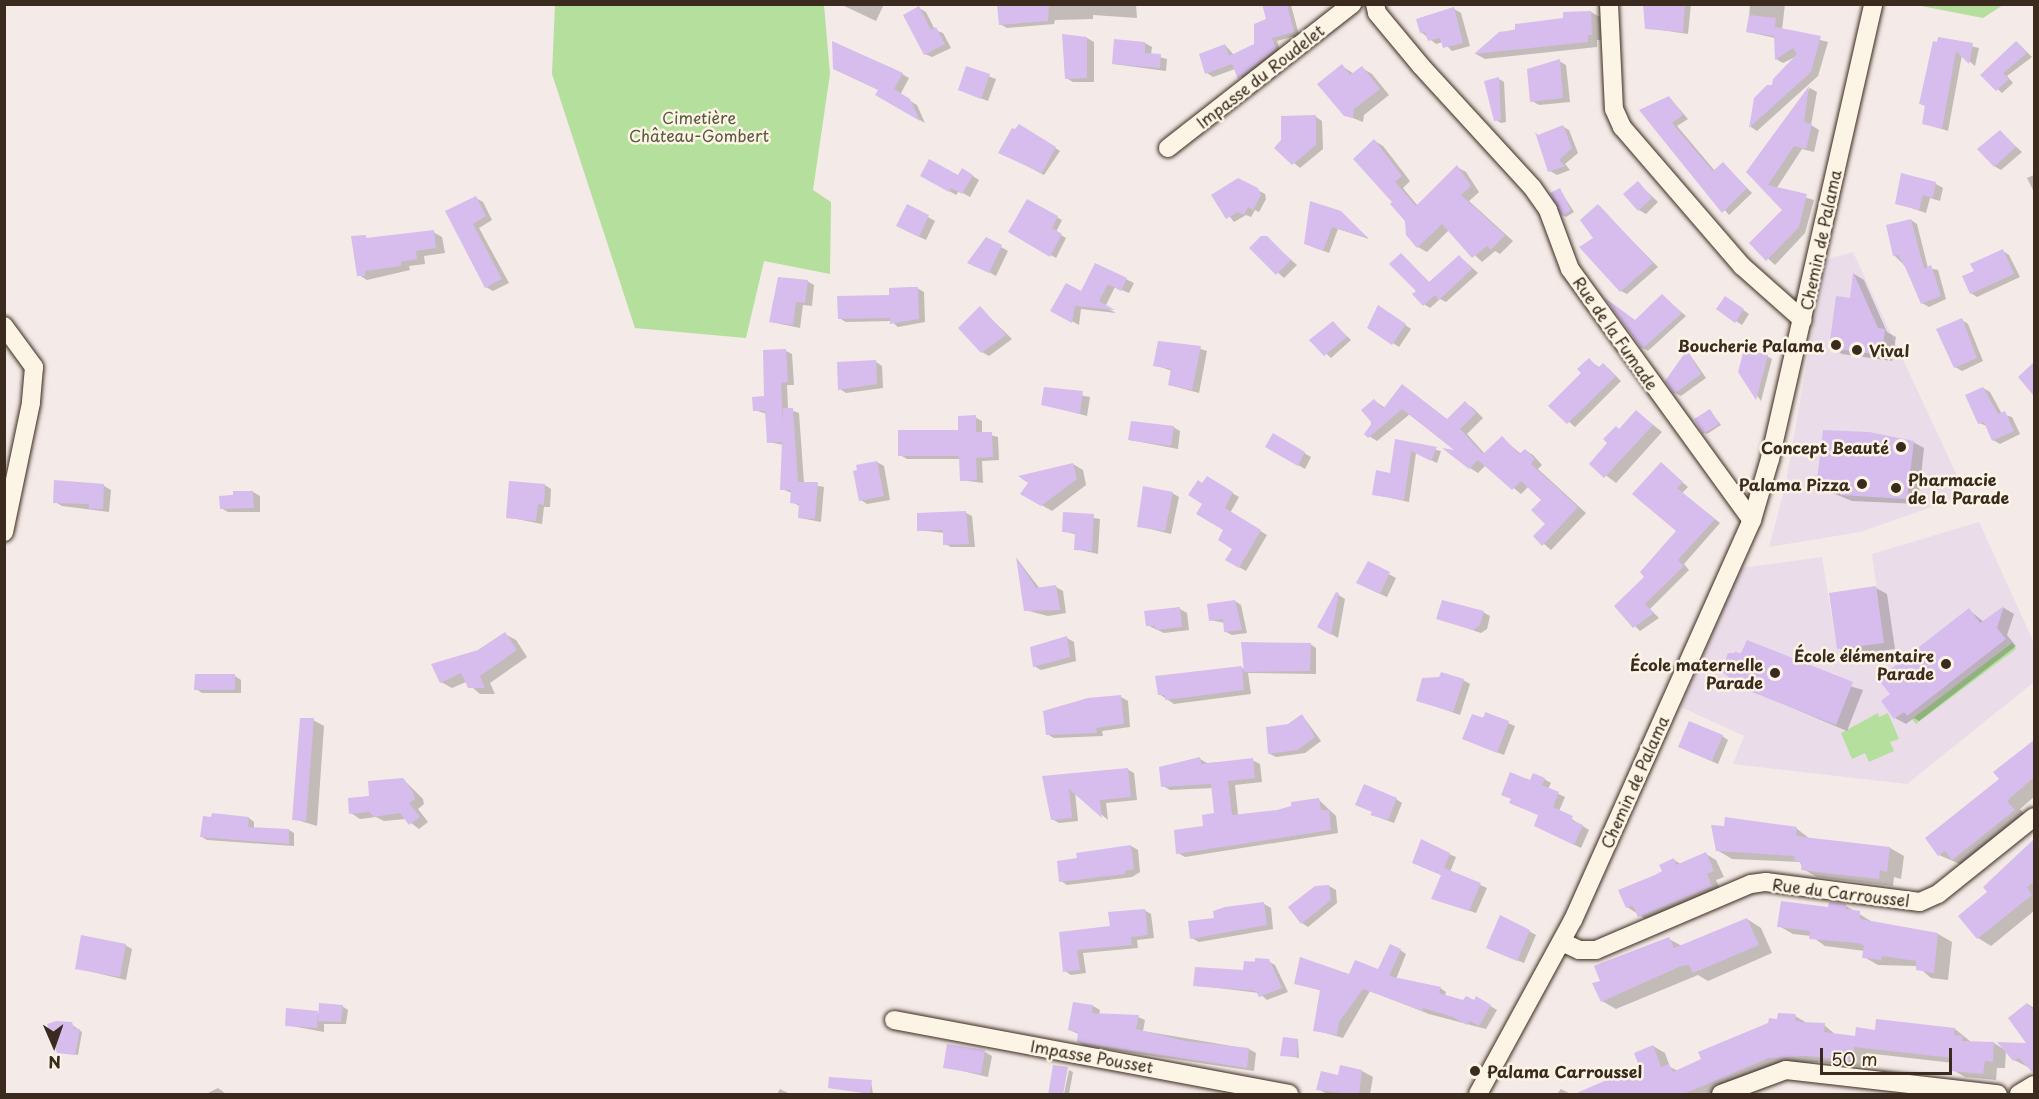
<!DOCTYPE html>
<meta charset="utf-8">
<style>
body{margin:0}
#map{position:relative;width:2039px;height:1099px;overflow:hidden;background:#f4eae7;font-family:"Playpen Sans",sans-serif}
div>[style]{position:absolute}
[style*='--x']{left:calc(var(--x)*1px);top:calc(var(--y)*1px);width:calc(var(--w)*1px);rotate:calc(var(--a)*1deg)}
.built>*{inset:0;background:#ebdce9}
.green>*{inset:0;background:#b4df9c}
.shadow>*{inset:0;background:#0003}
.building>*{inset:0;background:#d6bded}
.roads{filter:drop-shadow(0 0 2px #3b2a1e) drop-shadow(0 0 2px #3b2a1e)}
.street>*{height:18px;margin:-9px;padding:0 9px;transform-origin:9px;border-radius:9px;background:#fcf5e5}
.dots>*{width:16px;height:16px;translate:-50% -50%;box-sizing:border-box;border:3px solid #fcf5e5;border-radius:50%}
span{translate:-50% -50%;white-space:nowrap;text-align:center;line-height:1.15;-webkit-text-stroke:5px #fcf5e5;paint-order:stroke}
.street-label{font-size:16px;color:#3b2a1e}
.park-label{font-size:16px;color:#59573e}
.poi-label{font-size:16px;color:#3b2a1e;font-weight:700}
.right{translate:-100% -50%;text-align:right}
.left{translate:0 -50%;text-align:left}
.frame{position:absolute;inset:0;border:6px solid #3b2a1e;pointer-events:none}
.north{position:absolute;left:24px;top:1015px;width:60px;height:60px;-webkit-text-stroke:4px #fcf5e5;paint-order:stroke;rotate:178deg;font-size:16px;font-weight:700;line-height:24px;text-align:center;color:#3b2a1e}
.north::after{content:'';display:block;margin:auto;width:21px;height:27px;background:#3b2a1e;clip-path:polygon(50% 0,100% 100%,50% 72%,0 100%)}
.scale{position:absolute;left:1820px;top:1048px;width:132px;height:27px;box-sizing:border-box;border:3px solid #3b2a1e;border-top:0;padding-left:8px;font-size:18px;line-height:21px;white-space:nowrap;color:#3b2a1e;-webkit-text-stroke:4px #fcf5e5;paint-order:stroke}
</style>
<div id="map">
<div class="built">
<div style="clip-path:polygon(1853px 252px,1966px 495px,1860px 532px,1769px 547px,1785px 487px,1825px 260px)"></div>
<div style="clip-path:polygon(1979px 522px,2034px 643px,2034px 682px,1907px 784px,1733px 764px,1744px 736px,1681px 707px,1741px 568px,1822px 557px,1837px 649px,1884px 643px,1872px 554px)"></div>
</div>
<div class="green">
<div style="clip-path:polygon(555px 5px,824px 5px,830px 74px,813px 190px,831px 202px,830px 274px,764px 261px,746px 338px,635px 328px,552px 74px)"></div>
<div style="clip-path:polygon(1916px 5px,1916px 4px,2003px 5px,1983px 18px)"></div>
<div style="clip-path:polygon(2012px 643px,2016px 649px,1916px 724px,1912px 719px)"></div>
<div style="clip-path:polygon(1878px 713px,1879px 717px,1888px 713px,1899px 739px,1890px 742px,1894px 751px,1869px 762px,1865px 753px,1852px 759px,1841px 733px)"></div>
</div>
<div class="shadow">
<div style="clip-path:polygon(840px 4px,884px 4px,876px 21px)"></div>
<div style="clip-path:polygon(1136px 4px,1137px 18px,1093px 15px,1093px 19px,1055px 20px,1054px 24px,1007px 28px,1000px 24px,1012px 5px)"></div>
<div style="clip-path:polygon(1272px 4px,1291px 5px,1299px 35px,1277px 41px,1281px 53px,1245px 81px,1235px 69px,1213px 77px,1207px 73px,1201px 55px,1225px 45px,1234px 55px,1256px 45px)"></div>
<div style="clip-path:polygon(1646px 4px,1691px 4px,1688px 34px,1647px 28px)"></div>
<div style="clip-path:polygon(1750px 4px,1785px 4px,1782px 30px,1828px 42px,1818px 76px,1757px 131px,1751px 127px,1755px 98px,1773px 87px,1797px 56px,1783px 63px,1776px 59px,1775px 38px,1748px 32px)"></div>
<div style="clip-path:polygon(919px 8px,926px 12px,935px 30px,943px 33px,951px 48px,932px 57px,925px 54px)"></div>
<div style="clip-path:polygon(1454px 9px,1461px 13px,1470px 46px,1452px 51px,1443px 42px,1436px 44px,1421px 32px)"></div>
<div style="clip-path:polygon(1591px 12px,1600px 17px,1601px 40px,1597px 40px,1597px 47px,1485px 59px,1476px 54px,1500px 33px)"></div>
<div style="clip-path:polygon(1087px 38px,1094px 42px,1094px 82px,1073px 82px,1066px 78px)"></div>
<div style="clip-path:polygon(1940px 39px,1979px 48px,1975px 66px,1962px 55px,1948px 131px,1924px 123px,1927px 107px,1921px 104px)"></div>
<div style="clip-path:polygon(2017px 42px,2032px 57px,2007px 76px,2013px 83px,2002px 93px,1982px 75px)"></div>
<div style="clip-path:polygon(1145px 43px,1152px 47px,1151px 55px,1167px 59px,1166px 71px,1113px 64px)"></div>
<div style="clip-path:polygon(1559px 61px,1566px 65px,1570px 102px,1539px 105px,1532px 101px)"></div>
<div style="clip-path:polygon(1342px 66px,1354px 74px,1362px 68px,1372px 74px,1389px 95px,1364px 115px,1363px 122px,1345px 115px)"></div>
<div style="clip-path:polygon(890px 67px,909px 78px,900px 95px,917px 105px,925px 123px,877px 95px)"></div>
<div style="clip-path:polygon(967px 68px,996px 79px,988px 101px,960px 90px)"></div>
<div style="clip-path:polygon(1499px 79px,1504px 82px,1506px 122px,1501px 123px,1496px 120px)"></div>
<div style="clip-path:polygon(1810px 88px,1817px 92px,1811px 125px,1819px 130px,1814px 152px,1802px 149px,1776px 189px,1814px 200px,1805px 233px,1775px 265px,1751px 243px,1785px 210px,1748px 172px)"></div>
<div style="clip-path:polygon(1669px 97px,1688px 119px,1677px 126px,1715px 171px,1723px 164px,1752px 193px,1729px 215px,1641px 110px)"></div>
<div style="clip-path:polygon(1316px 117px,1322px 121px,1323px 149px,1300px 168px,1276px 148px)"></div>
<div style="clip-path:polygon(1020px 126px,1060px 151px,1044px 175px,1000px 152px)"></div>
<div style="clip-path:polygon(1562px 126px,1569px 130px,1578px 153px,1565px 164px,1570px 170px,1557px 175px,1550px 171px)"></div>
<div style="clip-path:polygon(2000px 132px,2022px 152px,2001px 170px,1994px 166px)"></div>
<div style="clip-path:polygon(1375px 141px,1383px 146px,1410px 181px,1403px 188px,1418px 206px,1457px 167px,1466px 172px,1479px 192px,1469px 201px,1513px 241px,1500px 254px,1495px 251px,1482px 262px,1449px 230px,1427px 252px,1418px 247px,1395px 202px)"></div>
<div style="clip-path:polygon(963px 170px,979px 180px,970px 197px,959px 191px,956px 195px,922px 175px,958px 177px)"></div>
<div style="clip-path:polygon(2034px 175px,2034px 192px,2027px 178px)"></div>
<div style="clip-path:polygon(1238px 180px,1265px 194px,1266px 199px,1259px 212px,1255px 210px,1251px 217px,1246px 215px,1234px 222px,1213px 195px)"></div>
<div style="clip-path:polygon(1638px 183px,1658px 202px,1646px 214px,1639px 210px)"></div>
<div style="clip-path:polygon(1936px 184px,1943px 188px,1940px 201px,1930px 198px,1926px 213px,1897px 203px)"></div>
<div style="clip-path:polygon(1560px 190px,1574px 212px,1566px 217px,1563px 215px)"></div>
<div style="clip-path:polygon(476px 198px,483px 202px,492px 220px,479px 228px,509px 283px,493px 291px,486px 287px,447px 212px)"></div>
<div style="clip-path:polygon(1028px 201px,1062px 220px,1056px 232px,1066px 238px,1056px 258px,1010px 232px)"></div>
<div style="clip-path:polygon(1598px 206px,1658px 267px,1627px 294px,1621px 291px,1595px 239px)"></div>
<div style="clip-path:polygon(1341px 213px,1369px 239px,1338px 229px,1329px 253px,1306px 244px)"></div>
<div style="clip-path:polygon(928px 217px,935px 221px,926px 240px,905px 230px)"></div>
<div style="clip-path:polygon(1911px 220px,1917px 224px,1928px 268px,1938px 270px,1946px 299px,1929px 307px,1922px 303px,1907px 268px,1894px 255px)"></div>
<div style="clip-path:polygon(433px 232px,442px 237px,445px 253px,424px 256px,425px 264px,409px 266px,410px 270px,367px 280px,359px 275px,365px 237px,370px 239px)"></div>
<div style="clip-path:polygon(1266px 238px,1297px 265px,1284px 278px,1251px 248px)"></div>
<div style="clip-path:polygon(1001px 247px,1008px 251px,996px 276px,974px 264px)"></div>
<div style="clip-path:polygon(2003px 251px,2009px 255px,2020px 277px,1977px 297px,1971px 293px,1976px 271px)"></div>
<div style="clip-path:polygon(1402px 255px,1430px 283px,1459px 256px,1478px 273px,1446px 302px,1440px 299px,1430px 308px,1424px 304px)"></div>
<div style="clip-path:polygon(1096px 265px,1134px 283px,1129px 293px,1115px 287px,1105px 307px,1116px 313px,1081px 309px,1079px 325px,1052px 310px,1082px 293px)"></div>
<div style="clip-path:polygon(1854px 274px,1864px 280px,1887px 332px,1896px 337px,1892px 361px,1842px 354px,1831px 347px,1851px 299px)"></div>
<div style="clip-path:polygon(807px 281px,814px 285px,812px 306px,803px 305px,800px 328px,771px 322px,773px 301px)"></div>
<div style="clip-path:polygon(917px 288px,924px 292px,925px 322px,898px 327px,891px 321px,846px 322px,839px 318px)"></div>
<div style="clip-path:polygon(1662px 296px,1686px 316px,1648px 351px,1643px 348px,1635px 321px)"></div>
<div style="clip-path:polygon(1732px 302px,1749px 314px,1742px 325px,1736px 321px)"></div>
<div style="clip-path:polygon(980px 308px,1012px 339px,989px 356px,982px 352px)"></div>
<div style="clip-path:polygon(1385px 311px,1411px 329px,1399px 347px,1393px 343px)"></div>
<div style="clip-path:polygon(1962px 320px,1968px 324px,1983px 361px,1962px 371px,1955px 367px)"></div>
<div style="clip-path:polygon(1333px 323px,1351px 340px,1331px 358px,1312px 340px)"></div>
<div style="clip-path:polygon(1184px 344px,1207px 351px,1199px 393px,1169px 385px,1172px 371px,1155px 365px)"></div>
<div style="clip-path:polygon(786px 351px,792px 354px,794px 385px,787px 385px,788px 409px,799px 413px,804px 483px,824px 487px,821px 522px,800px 518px,800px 506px,791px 502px,792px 493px,782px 489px,784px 445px,768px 442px,767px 414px,754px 410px,766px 398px)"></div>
<div style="clip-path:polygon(1688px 352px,1706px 378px,1681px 396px,1675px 393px)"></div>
<div style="clip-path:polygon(1767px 356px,1772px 359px,1761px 401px,1740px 372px)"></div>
<div style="clip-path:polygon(1589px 360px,1600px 368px,1603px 365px,1609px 369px,1621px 381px,1575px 427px,1551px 406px,1583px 373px)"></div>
<div style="clip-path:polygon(876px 362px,882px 366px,883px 388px,846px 393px,840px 389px)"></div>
<div style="clip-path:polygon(1402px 386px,1448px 420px,1465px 403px,1473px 408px,1483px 418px,1467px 434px,1485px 454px,1502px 438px,1521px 454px,1525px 450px,1533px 455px,1542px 465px,1538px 469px,1586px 513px,1551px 550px,1535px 536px,1547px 524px,1543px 500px,1529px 486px,1521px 494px,1486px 465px,1478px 473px,1470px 468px,1460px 453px,1410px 414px,1377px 441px,1369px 436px,1375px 401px,1385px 408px)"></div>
<div style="clip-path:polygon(1983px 388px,1990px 392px,2002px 414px,2012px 417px,2020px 434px,2000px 444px,1993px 440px,1987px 426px,1979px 423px)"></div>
<div style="clip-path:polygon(1045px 389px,1090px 397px,1087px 416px,1043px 404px)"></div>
<div style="clip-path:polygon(1710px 411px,1721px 425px,1707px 434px,1704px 433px)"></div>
<div style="clip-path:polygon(1637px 412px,1662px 432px,1616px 483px,1591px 464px)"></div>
<div style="clip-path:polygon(975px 417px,982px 421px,982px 433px,998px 437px,999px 460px,982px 461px,983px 483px,961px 480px,961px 459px,907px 459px,900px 455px,960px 432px)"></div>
<div style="clip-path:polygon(1173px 427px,1180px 431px,1178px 449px,1130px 440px)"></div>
<div style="clip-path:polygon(1273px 435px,1311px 457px,1305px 469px,1267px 447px)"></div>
<div style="clip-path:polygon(1396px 441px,1441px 451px,1437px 463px,1416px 453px,1409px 502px,1373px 494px,1392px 475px)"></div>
<div style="clip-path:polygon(1913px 442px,1924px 448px,1918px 504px,1852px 501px,1818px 487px)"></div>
<div style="clip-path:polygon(877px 462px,884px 466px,890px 500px,867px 504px,861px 500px)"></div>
<div style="clip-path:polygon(1073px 464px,1083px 470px,1086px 485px,1052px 511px,1022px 494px)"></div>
<div style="clip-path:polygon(1661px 464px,1688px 487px,1682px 493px,1720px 523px,1684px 564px,1689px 570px,1650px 609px,1659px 618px,1640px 631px,1616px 607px,1646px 577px,1678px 531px)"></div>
<div style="clip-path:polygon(1207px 478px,1239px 497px,1230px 513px,1267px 535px,1246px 571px,1227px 560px,1234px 548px,1225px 530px,1204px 503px,1203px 485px)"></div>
<div style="clip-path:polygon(56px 482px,104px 486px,111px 490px,109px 512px,62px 506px,55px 502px)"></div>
<div style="clip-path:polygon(545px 485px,551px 489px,550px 507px,544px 507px,542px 524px,507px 517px)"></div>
<div style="clip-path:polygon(253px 492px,260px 496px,260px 512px,228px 512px,221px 508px,221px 497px)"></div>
<div style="clip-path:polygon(1172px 493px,1179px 497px,1171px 534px,1138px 526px)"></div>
<div style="clip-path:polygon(966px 513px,972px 516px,975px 547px,951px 547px,945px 544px,945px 533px,918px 530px)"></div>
<div style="clip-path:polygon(1065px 513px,1100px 519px,1098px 554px,1076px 549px,1077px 535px,1064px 531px)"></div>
<div style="clip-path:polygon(1018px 560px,1040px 589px,1056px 587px,1063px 591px,1066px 613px,1048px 616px,1025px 610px)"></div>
<div style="clip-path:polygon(1368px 563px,1396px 578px,1387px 597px,1365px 587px)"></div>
<div style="clip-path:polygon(1876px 588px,1887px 594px,1895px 649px,1850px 655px,1839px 648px)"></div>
<div style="clip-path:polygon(1337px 594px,1345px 599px,1338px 638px,1319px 627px)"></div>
<div style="clip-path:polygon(1235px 601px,1241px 605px,1247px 633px,1232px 635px,1226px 632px,1225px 623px,1210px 620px)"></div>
<div style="clip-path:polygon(2004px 608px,2014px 614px,2007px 635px,2016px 646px,1919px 721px,1914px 718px,1906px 724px,1895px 718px,1892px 694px,1969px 610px,1984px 622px)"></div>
<div style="clip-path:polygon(1180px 609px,1187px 613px,1189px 630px,1164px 633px,1147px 625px)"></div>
<div style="clip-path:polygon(1483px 612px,1490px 616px,1487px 629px,1481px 633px,1437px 618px)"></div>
<div style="clip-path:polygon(505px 634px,516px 640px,527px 657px,490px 683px,495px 694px,480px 694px,466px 682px,452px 688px,441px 682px,433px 665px,479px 651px)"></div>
<div style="clip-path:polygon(1067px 638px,1074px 642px,1076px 661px,1041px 670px,1034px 666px)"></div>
<div style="clip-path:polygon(1310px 644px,1316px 648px,1316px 674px,1248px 673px,1251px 694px,1174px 704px,1159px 694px,1241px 667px,1245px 670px)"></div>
<div style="clip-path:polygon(1735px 652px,1863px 690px,1847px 731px,1731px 682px)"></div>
<div style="clip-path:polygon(197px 676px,235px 676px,241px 680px,241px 693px,202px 693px,196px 689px)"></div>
<div style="clip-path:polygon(1463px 680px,1470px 684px,1460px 715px,1418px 700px)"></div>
<div style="clip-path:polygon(1121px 697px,1128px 701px,1130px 727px,1102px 731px,1103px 736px,1054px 738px,1047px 734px)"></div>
<div style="clip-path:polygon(1486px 714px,1515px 726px,1504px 755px,1464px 739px)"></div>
<div style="clip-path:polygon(1302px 715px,1321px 741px,1305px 753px,1276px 757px,1270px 754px,1289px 726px)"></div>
<div style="clip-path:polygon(313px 720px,324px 726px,317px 826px,294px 819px)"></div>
<div style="clip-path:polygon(1722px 736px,1728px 740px,1718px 764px,1686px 750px)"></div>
<div style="clip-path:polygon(2034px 743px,2034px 797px,2020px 809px,2028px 818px,1967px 867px,1939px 855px,2001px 779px,1995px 772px)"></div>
<div style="clip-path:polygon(1200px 759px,1207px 763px,1252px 760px,1260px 764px,1262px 782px,1235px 785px,1238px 815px,1277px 811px,1319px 800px,1336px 816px,1338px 833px,1185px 857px,1178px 853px,1216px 814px,1213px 788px,1170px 790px,1163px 786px)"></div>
<div style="clip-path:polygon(1127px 769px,1134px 773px,1137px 800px,1106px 803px,1108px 820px,1075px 792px,1078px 821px,1059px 823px,1052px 819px,1044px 777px)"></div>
<div style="clip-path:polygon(403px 779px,423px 799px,424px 804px,418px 809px,428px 822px,419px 829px,406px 819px,384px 821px,376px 817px,360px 819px,351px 813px)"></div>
<div style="clip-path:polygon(1544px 779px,1551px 783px,1548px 789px,1565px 797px,1559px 811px,1589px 830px,1581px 848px,1542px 829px,1540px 815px,1511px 803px,1531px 782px)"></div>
<div style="clip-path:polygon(1396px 799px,1402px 803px,1394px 823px,1372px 815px)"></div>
<div style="clip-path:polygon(213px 815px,249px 818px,254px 822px,254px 829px,289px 830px,294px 833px,294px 846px,207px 840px,202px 837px)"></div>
<div style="clip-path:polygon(1796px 828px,1810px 839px,1890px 848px,1904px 856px,1901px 879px,1894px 877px,1893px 886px,1817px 877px,1803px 869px,1800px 862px,1732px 859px,1717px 850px)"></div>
<div style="clip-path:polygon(2034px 841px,2034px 911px,1991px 946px,1978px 938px,1989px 893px,1985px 887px)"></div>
<div style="clip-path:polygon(1131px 846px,1138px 850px,1140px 872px,1132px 877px,1067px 885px,1061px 881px,1078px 860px,1077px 854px)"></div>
<div style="clip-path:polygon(1449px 854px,1456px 857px,1450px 872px,1487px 888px,1476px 913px,1432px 898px,1442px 875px,1420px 866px)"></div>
<div style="clip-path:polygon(1706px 854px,1716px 860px,1724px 877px,1716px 880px,1722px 892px,1650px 922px,1627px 907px,1674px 860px,1681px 864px)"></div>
<div style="clip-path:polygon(1329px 886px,1336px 890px,1337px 903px,1308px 927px,1302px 923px)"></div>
<div style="clip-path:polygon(1264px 904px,1271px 908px,1273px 929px,1199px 942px,1192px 938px,1216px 919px)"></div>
<div style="clip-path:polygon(1846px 906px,1874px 923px,1938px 934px,1952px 942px,1948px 980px,1931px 978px,1917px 966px,1878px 965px,1864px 957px,1865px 951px,1825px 946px,1811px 936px,1793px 934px,1779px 926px)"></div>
<div style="clip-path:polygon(1144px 910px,1151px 914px,1154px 938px,1137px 940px,1138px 948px,1083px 953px,1086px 973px,1071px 975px,1065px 971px,1060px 934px,1112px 928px)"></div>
<div style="clip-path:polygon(1747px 919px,1761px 928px,1772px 953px,1708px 981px,1698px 975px,1616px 1009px,1602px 1001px,1669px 939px,1682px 946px)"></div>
<div style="clip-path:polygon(1529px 931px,1536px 935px,1524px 963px,1494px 951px)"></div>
<div style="clip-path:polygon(125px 945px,132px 949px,126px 980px,76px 968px)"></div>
<div style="clip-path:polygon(1400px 950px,1406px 954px,1396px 979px,1440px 988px,1446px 992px,1445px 996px,1464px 1002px,1474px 1002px,1477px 998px,1497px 1010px,1486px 1029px,1429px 1014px,1370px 991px,1343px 1038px,1315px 1030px,1322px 991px,1296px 983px,1379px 971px)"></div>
<div style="clip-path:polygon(1268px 961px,1275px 965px,1288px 992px,1267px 1000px,1259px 993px,1194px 985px,1244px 971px,1246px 962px)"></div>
<div style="clip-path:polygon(1074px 1003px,1093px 1006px,1100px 1010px,1099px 1015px,1138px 1017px,1145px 1020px,1143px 1031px,1249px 1049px,1256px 1053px,1254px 1071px,1085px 1046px,1078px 1042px,1079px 1034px,1069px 1030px)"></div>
<div style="clip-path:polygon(2028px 1004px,2034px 1008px,2034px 1070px,2014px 1060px,2006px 1051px,2005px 1068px,1997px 1068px,1996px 1080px,1965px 1077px,1953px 1070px,1953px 1063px,1866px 1053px,1865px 1067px,1819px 1062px,1782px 1064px,1709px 1094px,1596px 1094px,1641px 1067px,1653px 1046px,1665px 1053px,1670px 1067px,1678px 1071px,1795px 1016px,1807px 1023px,1824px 1025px,1836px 1035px,1856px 1037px,1876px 1032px,1955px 1029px,1971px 1042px,1994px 1043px,2005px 1050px,2029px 1045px)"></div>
<div style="clip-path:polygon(342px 1006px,348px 1010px,346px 1024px,324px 1024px,324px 1032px,286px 1025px,288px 1010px,320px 1014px)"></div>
<div style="clip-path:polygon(71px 1024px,82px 1032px,78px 1055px,58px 1052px)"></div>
<div style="clip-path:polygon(1298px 1040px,1299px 1058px,1282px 1055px)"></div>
<div style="clip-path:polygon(985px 1052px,992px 1056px,988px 1077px,945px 1067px)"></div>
<div style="clip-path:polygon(1069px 1070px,1073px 1072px,1069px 1094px,1064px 1094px)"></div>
<div style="clip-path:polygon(1362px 1071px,1373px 1077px,1370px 1094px,1327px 1094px,1318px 1089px,1339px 1077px)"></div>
<div style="clip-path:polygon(871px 1082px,873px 1094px,832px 1088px)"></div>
<div style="clip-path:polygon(218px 1088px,226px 1094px,206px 1094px)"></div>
<div style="clip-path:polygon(780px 1089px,790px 1094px,777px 1094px)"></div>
<div style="clip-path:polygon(1561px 1089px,1571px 1094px,1557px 1094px)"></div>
</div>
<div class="building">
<div style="clip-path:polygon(997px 4px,1049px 4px,1048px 21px,999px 25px)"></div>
<div style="clip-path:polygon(1262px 4px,1287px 4px,1294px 32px,1272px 38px,1276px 49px,1238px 79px,1232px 64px,1205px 74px,1199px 54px,1225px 44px,1229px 56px,1254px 44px,1254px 24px,1266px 19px)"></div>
<div style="clip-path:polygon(1643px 4px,1685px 4px,1683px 32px,1645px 29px)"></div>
<div style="clip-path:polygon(919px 6px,931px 30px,936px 27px,945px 44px,924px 55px,903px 15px)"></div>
<div style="clip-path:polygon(1454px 7px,1463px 43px,1443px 48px,1440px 38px,1428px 41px,1425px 32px,1420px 33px,1416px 19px)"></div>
<div style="clip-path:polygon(1591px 11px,1592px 35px,1588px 35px,1588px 42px,1474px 54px,1499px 32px,1515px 30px,1515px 24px,1563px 18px,1563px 12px)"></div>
<div style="clip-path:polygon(1749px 15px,1776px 18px,1774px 33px,1775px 27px,1821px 36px,1811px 72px,1749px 128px,1754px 98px,1767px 85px,1772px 85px,1773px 79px,1797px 54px,1793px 48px,1775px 60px,1774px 36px,1746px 32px)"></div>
<div style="clip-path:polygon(1062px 34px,1087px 37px,1087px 78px,1065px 79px)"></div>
<div style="clip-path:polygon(1938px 37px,1973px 43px,1969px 64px,1956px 51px,1942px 129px,1922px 124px,1925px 105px,1919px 104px,1933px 41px,1937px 42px)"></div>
<div style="clip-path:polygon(1114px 39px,1145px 42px,1145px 53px,1161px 54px,1160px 68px,1112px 64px)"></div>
<div style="clip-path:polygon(832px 41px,903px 73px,894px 89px,910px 99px,920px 121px,875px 95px,878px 90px,833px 69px)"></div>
<div style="clip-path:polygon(2016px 41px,2027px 53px,2003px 73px,2009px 79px,1996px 91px,1980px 75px)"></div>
<div style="clip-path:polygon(1560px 59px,1563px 98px,1530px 102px,1527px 69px)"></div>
<div style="clip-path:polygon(1342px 64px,1350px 75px,1362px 66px,1380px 89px,1354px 109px,1353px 118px,1344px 116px,1317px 84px)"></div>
<div style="clip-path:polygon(966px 66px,990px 74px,981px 99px,958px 90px)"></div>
<div style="clip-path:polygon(1499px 77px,1501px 120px,1494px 121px,1484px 81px)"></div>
<div style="clip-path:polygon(1809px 86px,1804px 122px,1812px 124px,1806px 149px,1794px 146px,1768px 185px,1807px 194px,1799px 227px,1766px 261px,1749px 243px,1782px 210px,1746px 172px)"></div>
<div style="clip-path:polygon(1669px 96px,1683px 115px,1672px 123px,1693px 148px,1713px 171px,1723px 162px,1747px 188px,1722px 213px,1639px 110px)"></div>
<div style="clip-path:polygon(1316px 115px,1316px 145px,1292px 165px,1274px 148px,1281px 140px,1281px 116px)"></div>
<div style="clip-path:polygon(1019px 124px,1056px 147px,1042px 173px,998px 153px,1012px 128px,1015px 129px)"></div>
<div style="clip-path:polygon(1563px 125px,1572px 148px,1559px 160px,1565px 166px,1548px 172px,1535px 132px,1538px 135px)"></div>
<div style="clip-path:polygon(2000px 130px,2016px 147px,1994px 167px,1977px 149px)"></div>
<div style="clip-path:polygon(1374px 139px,1402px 176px,1395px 182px,1416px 206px,1457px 165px,1471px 186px,1461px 195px,1505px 235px,1491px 250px,1487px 246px,1472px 258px,1442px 224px,1417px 248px,1406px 235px,1405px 221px,1390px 204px,1392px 202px,1353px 159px)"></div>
<div style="clip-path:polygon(929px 159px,958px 175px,962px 168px,973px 175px,962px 194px,951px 188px,949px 192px,920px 176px)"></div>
<div style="clip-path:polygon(1901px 173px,1936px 182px,1933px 198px,1923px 195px,1919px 210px,1895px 204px)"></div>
<div style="clip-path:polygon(1238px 178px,1258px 188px,1261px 195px,1253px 210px,1248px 207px,1244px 215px,1238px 212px,1226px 219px,1211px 195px)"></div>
<div style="clip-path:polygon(1638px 181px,1652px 198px,1638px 211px,1623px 194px)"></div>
<div style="clip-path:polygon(1560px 188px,1571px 210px,1562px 216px,1550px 193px)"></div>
<div style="clip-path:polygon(476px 196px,486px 216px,473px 224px,502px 279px,485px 288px,445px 211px)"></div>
<div style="clip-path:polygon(1027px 199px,1058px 216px,1052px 228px,1062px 234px,1050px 257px,1008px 232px)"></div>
<div style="clip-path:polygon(1310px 201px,1341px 211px,1368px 238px,1332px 227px,1323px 251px,1304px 244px)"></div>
<div style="clip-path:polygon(907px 204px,929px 215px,919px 237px,896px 226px)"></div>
<div style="clip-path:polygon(1598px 204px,1653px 263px,1620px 292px,1579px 247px,1593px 238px,1580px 220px)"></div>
<div style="clip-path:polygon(1911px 219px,1924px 269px,1931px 265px,1941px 296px,1921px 304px,1906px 269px,1898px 255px,1893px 256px,1886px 225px)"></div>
<div style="clip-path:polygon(434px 230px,436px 248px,416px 251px,417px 259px,401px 262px,401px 266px,365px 271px,365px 276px,357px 276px,351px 236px,366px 235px,366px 238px)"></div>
<div style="clip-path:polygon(1261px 236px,1267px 236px,1291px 260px,1276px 275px,1249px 248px)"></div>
<div style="clip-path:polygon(986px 237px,1002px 245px,989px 273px,967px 263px)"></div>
<div style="clip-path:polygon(2003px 249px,2014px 274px,1970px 294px,1962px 276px,1974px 271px,1970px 264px)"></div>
<div style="clip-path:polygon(1401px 253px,1429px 282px,1459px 255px,1472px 269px,1439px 300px,1435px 295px,1423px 306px,1412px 294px,1416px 291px,1389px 264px)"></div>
<div style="clip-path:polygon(1095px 263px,1127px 278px,1121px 291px,1108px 284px,1099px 301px,1115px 310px,1075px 306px,1072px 323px,1050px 311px,1066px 283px,1081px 291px)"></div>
<div style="clip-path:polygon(1853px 272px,1878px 328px,1885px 329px,1882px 355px,1829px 348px,1836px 296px,1850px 298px)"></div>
<div style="clip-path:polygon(778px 277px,808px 280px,805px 303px,796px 302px,793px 325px,769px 322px)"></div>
<div style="clip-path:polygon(909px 287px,918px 287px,919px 319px,890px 324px,890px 318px,838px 319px,837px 296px,889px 295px,889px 288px)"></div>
<div style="clip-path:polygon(1662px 294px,1682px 313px,1642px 349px,1605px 298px,1635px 320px)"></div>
<div style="clip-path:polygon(1725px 296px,1744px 309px,1735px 323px,1716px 309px)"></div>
<div style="clip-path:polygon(1378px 305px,1406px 324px,1392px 345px,1367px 328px)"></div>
<div style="clip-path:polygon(980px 306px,1006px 335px,981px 353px,958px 328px)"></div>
<div style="clip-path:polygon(1962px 318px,1977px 358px,1954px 368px,1936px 329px)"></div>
<div style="clip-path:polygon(1333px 321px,1347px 337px,1324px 356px,1309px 340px)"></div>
<div style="clip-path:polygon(1158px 341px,1201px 346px,1192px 390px,1168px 385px,1171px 369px,1153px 366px)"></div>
<div style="clip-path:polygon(786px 349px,788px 382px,781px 383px,783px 423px,783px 408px,793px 408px,798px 482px,818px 482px,815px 519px,798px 518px,799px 504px,790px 503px,791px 490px,780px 490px,782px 442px,767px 443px,765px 411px,753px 411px,752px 397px,764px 396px,763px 350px)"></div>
<div style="clip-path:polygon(1744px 349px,1768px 355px,1756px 400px,1738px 372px)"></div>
<div style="clip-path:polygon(1687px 350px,1701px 374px,1674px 394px,1665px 381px)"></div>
<div style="clip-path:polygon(1589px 358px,1598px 368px,1603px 363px,1616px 376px,1567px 424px,1548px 406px,1581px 373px,1577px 369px)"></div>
<div style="clip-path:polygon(876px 360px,877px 384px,838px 390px,837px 362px)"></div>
<div style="clip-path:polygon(2034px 362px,2034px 396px,2018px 377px)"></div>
<div style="clip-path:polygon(1402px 384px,1447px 419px,1465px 401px,1476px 413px,1460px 429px,1483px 454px,1502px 436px,1519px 454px,1525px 449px,1535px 459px,1531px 464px,1578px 507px,1542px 546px,1533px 536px,1545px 524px,1531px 510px,1541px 500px,1521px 481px,1512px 490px,1478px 460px,1469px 469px,1442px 448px,1454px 450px,1402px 409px,1368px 438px,1364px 434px,1372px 423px,1361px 410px,1374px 399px,1383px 409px)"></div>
<div style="clip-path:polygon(1044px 387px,1083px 391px,1080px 414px,1041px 405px)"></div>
<div style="clip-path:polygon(1983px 387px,1998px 414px,2005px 411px,2014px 431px,1992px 441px,1984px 422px,1978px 424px,1965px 395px)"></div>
<div style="clip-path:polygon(1710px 409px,1719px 424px,1703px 434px,1694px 419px)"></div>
<div style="clip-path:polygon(1636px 410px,1653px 425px,1604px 478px,1589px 464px,1607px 443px,1603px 439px,1616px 426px,1619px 429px)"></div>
<div style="clip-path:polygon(976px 415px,976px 432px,992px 432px,993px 457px,976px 458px,977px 480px,960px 481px,959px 456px,898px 456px,898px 430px,958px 430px,958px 416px)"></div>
<div style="clip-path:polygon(1131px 421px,1174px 426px,1171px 446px,1128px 440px)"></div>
<div style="clip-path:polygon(1823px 430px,1869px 432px,1914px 441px,1907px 499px,1840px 495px,1840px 491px,1816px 488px)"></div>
<div style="clip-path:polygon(1273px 433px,1305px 452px,1298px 466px,1265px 447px)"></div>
<div style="clip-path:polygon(1395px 439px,1437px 447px,1431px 461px,1411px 451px,1404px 500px,1372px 495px,1376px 470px,1390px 473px)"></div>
<div style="clip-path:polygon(877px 461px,884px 496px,859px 501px,853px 471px,857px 470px,856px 465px)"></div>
<div style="clip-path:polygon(1661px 462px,1683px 482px,1677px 488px,1715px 519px,1678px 560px,1684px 566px,1645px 604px,1654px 613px,1633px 628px,1614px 606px,1644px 577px,1640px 572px,1676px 531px,1632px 494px)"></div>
<div style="clip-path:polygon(1073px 463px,1077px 479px,1041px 506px,1020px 494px,1028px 483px,1018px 476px)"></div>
<div style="clip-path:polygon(1207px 476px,1233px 492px,1225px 508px,1261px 530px,1239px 568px,1225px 560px,1232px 549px,1218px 540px,1223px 530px,1196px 514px,1202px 504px,1188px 495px,1198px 480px,1202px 483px)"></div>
<div style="clip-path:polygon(54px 480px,104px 484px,103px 509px,89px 509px,89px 504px,53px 503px)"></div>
<div style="clip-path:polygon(509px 481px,545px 484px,544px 505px,538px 504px,536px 521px,506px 518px)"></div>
<div style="clip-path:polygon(1143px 486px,1173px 492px,1165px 531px,1137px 527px)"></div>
<div style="clip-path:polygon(233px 491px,253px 491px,254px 508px,220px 509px,219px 496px,233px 495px)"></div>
<div style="clip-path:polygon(966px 511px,969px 544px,943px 545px,943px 530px,917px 531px,917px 513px)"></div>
<div style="clip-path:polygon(1063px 512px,1094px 514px,1092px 551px,1074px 550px,1075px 533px,1062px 532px)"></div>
<div style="clip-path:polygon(1016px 557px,1036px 588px,1056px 585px,1060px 610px,1024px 611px)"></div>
<div style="clip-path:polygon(1368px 561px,1390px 572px,1380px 594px,1356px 583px)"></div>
<div style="clip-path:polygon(1876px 586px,1884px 643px,1837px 649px,1829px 593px)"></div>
<div style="clip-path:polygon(1336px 592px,1339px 593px,1331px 635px,1317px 627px)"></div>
<div style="clip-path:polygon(1235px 600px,1242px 630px,1224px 632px,1223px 619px,1209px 621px,1207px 604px)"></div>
<div style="clip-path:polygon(1442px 600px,1484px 611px,1480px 625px,1473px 630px,1436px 619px)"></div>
<div style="clip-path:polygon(2004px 606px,1997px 628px,2006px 639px,1907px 716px,1904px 712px,1894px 719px,1881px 701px,1890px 694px,1878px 679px,1969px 608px,1980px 623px)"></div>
<div style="clip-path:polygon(1180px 607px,1182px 627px,1156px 630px,1155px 626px,1146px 626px,1144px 611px)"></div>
<div style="clip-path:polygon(505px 632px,517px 650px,480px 676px,485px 688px,468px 688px,461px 673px,440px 683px,431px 664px,478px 650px)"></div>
<div style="clip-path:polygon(1067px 636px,1070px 657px,1033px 667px,1030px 647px)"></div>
<div style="clip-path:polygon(1747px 640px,1853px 682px,1836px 725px,1729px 683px,1731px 679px,1721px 671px,1728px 653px,1741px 653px)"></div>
<div style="clip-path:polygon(1241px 642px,1311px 643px,1310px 671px,1244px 672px)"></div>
<div style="clip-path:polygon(1242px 666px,1244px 690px,1165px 700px,1165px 695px,1158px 695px,1155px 676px)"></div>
<div style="clip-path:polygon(1441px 672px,1464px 679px,1453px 712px,1416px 701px,1422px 678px,1439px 677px)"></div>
<div style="clip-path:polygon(195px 674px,235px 674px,235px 690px,194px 690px)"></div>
<div style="clip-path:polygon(1121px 695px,1124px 724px,1096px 728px,1097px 733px,1046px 735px,1043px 711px,1088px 698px)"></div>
<div style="clip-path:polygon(1485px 712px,1509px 721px,1497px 753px,1462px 739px,1472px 714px,1484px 718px)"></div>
<div style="clip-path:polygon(1302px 714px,1315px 737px,1298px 750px,1268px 754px,1266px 727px,1288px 724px)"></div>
<div style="clip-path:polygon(300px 718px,314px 718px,306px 821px,292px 820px)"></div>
<div style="clip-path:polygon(1689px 721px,1723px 735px,1712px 761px,1678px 747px)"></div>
<div style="clip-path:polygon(2034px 740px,2034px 777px,2007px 801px,2015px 810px,1952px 860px,1945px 851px,1938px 856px,1925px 838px,1999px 779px,1993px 772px)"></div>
<div style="clip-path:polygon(1200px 757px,1201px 764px,1253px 758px,1255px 778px,1228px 781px,1232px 815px,1277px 810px,1291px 806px,1291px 802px,1319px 798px,1321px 810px,1329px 810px,1331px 830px,1176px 854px,1174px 830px,1203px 826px,1202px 815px,1214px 813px,1211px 784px,1161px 787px,1159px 767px)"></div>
<div style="clip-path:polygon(1128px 768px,1131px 797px,1100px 800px,1102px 818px,1069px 789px,1072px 818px,1051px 820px,1042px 776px)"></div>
<div style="clip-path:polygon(1510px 772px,1530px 780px,1533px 773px,1545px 778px,1542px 785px,1559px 792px,1553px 807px,1573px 816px,1571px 820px,1583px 825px,1574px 845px,1534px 826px,1538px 815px,1509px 803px,1511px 799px,1501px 795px)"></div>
<div style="clip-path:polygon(403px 778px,413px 792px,415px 799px,409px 803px,420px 817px,409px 825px,400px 813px,373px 817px,370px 812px,349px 814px,348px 798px,369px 796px,368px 781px)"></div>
<div style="clip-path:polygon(1364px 784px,1397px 798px,1388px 820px,1370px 815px,1372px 812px,1355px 805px)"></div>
<div style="clip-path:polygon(212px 813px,249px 817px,248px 827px,289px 829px,289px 844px,200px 837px,203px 816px,211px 817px)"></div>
<div style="clip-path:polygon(1725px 817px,1797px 827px,1796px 835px,1803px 837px,1890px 847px,1887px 872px,1880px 870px,1879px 879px,1825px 873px,1801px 870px,1802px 862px,1794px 861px,1795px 856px,1716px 851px,1711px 825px,1724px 826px)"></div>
<div style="clip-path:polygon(1421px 839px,1450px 853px,1444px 868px,1481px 883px,1469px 911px,1431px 899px,1441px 875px,1412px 863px)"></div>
<div style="clip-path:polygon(2034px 839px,2034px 882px,2027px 887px,2032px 895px,1977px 939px,1958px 916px,1987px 892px,1983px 887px)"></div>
<div style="clip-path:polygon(1131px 845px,1134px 869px,1125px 871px,1125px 874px,1059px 882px,1057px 861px,1077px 858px,1076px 853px)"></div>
<div style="clip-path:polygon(1706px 852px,1714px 871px,1707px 874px,1712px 886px,1638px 917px,1633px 906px,1626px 908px,1618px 890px,1655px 875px,1662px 871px,1659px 865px,1674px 858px,1676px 865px)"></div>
<div style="clip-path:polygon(1329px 885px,1331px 900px,1301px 924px,1288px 907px,1315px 886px)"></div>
<div style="clip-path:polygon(1781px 901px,1828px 907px,1829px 902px,1846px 904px,1846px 909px,1860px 911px,1860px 919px,1938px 933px,1934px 973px,1916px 970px,1916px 961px,1882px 956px,1881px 960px,1862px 958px,1864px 945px,1857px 943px,1809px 939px,1810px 931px,1777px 927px)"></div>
<div style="clip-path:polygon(1264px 902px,1267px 925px,1190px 939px,1188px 921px,1214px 918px,1213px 911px,1225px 907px)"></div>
<div style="clip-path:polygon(1145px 909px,1148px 935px,1131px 937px,1132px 945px,1077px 950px,1080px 970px,1063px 972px,1059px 932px,1110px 926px,1108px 912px)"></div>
<div style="clip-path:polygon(1500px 915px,1530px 930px,1517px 961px,1486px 948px)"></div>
<div style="clip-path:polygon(1747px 918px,1759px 945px,1693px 973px,1689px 965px,1681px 966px,1601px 1002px,1592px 983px,1600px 981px,1594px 966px,1669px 937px,1674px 948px)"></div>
<div style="clip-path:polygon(81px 935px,126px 944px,120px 977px,75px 969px)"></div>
<div style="clip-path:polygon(1390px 944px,1401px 949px,1389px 976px,1441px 987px,1439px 993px,1463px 1000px,1466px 996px,1474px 1000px,1476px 996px,1491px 1005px,1479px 1026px,1470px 1021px,1467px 1025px,1453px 1017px,1423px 1008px,1423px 1011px,1363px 989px,1339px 1022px,1337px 1035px,1313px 1031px,1320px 990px,1294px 984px,1300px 957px,1349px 974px,1355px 960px,1378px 969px)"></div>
<div style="clip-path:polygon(1255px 958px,1269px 959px,1282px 988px,1259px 997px,1256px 991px,1193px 986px,1195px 967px,1243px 970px,1244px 961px,1255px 962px)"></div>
<div style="clip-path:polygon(1073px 1002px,1093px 1005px,1092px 1013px,1139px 1015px,1136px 1029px,1185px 1041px,1249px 1048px,1247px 1068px,1077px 1042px,1078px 1032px,1068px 1030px)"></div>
<div style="clip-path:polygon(319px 1003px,343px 1005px,341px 1022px,318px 1021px)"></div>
<div style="clip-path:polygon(2027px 1003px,2034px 1011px,2034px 1074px,2019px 1058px,2013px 1061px,1997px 1042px,2026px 1043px,2008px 1018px)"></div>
<div style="clip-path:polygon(286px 1008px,318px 1011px,317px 1028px,285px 1026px)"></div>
<div style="clip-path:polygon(1778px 1013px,1796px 1014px,1795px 1020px,1801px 1022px,1825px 1023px,1824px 1032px,1855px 1036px,1856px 1027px,1875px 1030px,1876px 1019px,1955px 1028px,1954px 1035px,1963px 1036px,1962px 1041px,1994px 1042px,1993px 1062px,1985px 1061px,1983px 1074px,1951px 1071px,1952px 1058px,1854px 1047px,1853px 1061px,1806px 1056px,1769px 1058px,1681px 1095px,1572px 1095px,1639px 1066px,1634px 1053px,1653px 1045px,1661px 1067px,1669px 1064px,1673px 1072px,1701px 1059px,1698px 1052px,1768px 1023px,1769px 1018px,1777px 1019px)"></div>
<div style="clip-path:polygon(56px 1021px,72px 1022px,74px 1029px,80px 1029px,75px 1055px,57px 1053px,47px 1024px)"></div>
<div style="clip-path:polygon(1283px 1037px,1298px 1039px,1297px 1057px,1280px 1056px)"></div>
<div style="clip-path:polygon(947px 1044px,985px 1050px,981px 1074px,943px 1068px)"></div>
<div style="clip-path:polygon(1053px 1065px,1068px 1067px,1063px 1095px,1048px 1095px)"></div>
<div style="clip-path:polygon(1340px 1065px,1362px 1070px,1359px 1095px,1316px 1090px,1321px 1071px,1338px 1075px)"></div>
<div style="clip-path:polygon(829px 1077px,872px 1080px,870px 1094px,828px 1088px)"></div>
</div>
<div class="roads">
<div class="street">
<div style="--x:1375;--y:4;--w:9;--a:77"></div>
<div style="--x:1377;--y:13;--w:69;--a:50.3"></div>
<div style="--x:1421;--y:66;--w:164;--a:47.5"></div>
<div style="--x:1532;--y:187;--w:28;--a:55"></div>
<div style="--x:1548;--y:210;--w:63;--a:69.6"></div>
<div style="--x:1570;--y:269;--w:310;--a:54.1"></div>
<div style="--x:1609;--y:4;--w:105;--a:87.3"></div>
<div style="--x:1614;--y:109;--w:20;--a:66"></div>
<div style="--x:1622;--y:127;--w:184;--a:49.2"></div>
<div style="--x:1742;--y:266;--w:81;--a:41.5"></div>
<div style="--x:1168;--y:148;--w:234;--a:-38"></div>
<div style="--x:4;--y:326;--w:51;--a:53.8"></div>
<div style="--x:34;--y:367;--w:36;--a:95"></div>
<div style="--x:31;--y:403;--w:132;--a:101.8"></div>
<div style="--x:1562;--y:942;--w:19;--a:25"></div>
<div style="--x:1579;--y:950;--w:17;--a:0"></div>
<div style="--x:1596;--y:950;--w:168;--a:-23.1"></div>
<div style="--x:1751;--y:884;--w:15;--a:-8"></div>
<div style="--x:1766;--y:882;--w:155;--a:7.4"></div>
<div style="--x:1920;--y:902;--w:20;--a:-24"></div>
<div style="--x:1938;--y:894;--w:123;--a:-38.7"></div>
<div style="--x:894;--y:1020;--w:402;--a:10.6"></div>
<div style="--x:1478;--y:1094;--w:198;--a:-61.4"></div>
<div style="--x:1573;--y:920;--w:438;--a:-65.9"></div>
<div style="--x:1752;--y:520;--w:64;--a:-73.6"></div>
<div style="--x:1770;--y:459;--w:467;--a:-77.2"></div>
<div style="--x:1721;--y:1094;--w:69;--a:-20.3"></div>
<div style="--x:1786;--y:1070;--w:213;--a:6.5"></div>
<div style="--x:2019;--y:1094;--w:17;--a:-31"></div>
</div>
</div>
<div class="dots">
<div style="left:1836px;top:345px;background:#3b2a1e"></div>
<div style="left:1857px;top:350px;background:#3b2a1e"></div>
<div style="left:1901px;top:447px;background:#3b2a1e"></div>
<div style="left:1862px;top:484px;background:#3b2a1e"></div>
<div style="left:1896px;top:488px;background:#3b2a1e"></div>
<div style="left:1946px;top:664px;background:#3b2a1e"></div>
<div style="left:1775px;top:673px;background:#3b2a1e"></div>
<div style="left:1475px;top:1071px;background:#3b2a1e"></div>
</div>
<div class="street-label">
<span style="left:1260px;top:76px;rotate:-38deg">Impasse du Roudelet</span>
<span style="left:1820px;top:240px;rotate:-78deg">Chemin de Palama</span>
<span style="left:1616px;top:333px;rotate:55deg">Rue de la Fumade</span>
<span style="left:1634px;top:782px;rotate:-66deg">Chemin de Palama</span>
<span style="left:1841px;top:892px;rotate:7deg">Rue du Carroussel</span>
<span style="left:1092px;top:1056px;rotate:10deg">Impasse Pousset</span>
</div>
<div class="park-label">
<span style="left:699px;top:126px">Cimetière<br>Château-Gombert</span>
</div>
<div class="poi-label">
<span class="right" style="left:1824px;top:345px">Boucherie Palama</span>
<span class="left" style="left:1869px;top:350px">Vival</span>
<span class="right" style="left:1889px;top:447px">Concept Beauté</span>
<span class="left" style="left:1908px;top:488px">Pharmacie<br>de la Parade</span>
<span class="right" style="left:1850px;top:484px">Palama Pizza</span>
<span class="right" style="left:1934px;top:664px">École élémentaire<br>Parade</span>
<span class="right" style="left:1763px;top:673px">École maternelle<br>Parade</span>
<span class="left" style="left:1487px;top:1071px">Palama Carroussel</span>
</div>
<div class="frame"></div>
<div class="north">N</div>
<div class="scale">50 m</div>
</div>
